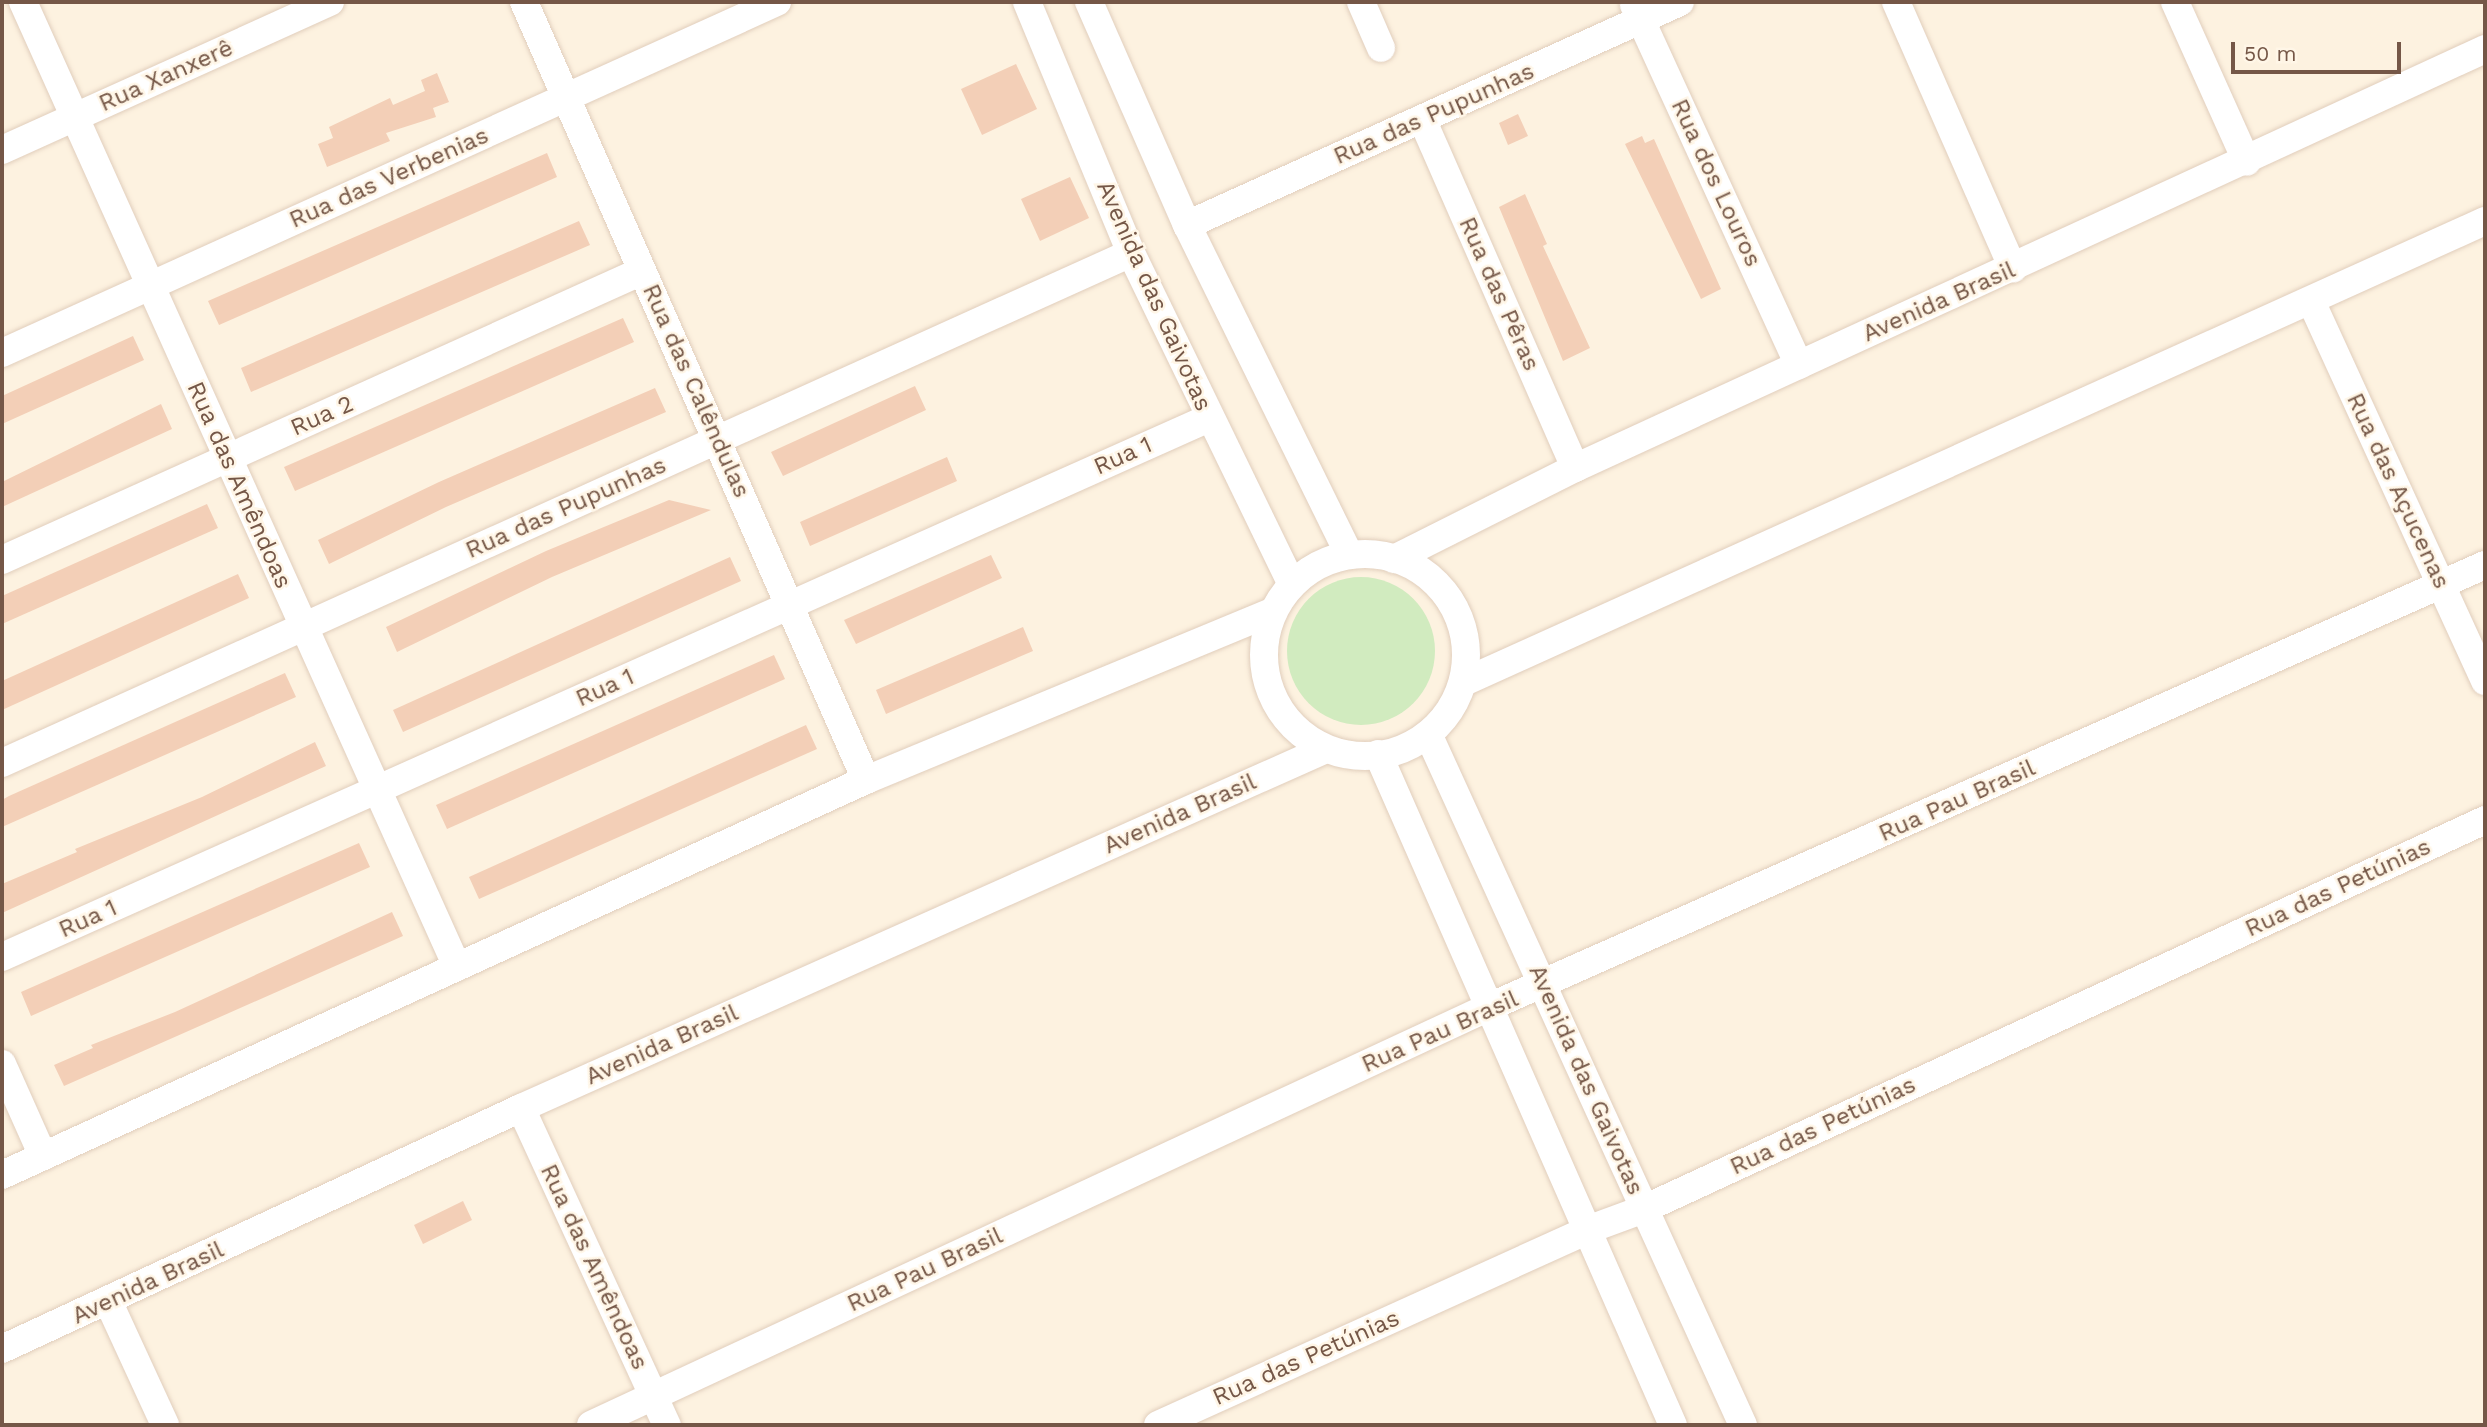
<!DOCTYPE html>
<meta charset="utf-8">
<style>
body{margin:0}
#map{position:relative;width:2487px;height:1427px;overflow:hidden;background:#fdf2e0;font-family:"Work Sans",sans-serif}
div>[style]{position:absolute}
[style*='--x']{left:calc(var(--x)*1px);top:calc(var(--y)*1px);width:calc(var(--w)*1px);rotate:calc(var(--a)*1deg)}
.green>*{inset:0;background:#d1ebbf}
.round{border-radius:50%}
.building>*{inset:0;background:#f3cfb7}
.roads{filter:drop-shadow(0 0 2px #e1cebc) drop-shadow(0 0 2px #e1cebc)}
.minor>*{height:28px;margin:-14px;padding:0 14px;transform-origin:14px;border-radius:14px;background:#fff}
.minor>.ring{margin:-14px;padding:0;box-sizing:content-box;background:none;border:28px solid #fff;border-radius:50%}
span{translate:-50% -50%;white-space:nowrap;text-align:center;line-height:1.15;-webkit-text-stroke:5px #fff6e7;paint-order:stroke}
.street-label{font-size:24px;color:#755747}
.frame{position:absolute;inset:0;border:4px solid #755747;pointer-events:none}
.scale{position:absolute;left:2231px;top:42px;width:170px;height:32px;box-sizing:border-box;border:4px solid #755747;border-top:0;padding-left:9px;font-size:21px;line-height:24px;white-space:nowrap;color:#755747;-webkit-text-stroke:5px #fff6e7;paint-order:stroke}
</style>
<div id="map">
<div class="green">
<div class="round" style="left:1287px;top:577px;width:148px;height:148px"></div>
</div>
<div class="building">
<div style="clip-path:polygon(1016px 64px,1037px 109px,982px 135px,961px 89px)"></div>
<div style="clip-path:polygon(437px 73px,449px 102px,433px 108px,436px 117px,386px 133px,390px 141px,327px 167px,318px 144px,333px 138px,329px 127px,390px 98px,393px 105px,425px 91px,421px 80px)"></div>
<div style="clip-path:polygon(1518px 114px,1528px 136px,1508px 145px,1499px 123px)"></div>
<div style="clip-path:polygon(1642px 136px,1645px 143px,1654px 139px,1721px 289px,1701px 299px,1625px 144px)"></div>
<div style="clip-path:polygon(547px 153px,557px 177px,219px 325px,208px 301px)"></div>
<div style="clip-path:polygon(1070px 177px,1089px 218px,1040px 241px,1021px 199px)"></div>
<div style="clip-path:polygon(1525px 194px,1547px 244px,1543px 246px,1590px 348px,1563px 361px,1499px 207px)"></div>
<div style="clip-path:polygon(579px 221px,590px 245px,251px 392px,241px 368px)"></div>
<div style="clip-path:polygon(623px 318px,634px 342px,295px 491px,284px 467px)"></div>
<div style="clip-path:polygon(133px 336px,144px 360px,2px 424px,2px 396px)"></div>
<div style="clip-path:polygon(915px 386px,926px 410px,783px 476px,771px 452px)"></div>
<div style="clip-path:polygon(655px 388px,666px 412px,446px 507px,329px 564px,318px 540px,439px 482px)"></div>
<div style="clip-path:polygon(161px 404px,172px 429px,2px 507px,2px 482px)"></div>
<div style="clip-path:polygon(947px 457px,957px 481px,810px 546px,800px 522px)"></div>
<div style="clip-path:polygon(669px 500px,711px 510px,552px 577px,397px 652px,386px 627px,546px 551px)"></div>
<div style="clip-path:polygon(207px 504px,218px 528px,2px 624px,2px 596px)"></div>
<div style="clip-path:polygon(991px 555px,1002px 578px,856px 644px,844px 620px)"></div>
<div style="clip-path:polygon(730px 557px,741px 581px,403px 732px,393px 710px)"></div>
<div style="clip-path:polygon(238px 574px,249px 598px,2px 710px,2px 681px)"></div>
<div style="clip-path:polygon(1023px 627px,1033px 651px,886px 714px,876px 690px)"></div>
<div style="clip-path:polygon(774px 655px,785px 679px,447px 829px,436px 805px)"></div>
<div style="clip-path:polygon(285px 673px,296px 697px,2px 827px,2px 800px,9px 796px)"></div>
<div style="clip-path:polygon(806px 725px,817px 749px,479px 899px,469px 877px)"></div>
<div style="clip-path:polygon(315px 742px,326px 766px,2px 913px,2px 884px,77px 852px,75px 849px,202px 797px)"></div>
<div style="clip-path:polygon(359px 843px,370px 867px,31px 1016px,21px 992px)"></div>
<div style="clip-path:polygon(392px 912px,403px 936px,64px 1086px,54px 1065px,93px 1048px,91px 1045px,175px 1012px)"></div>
<div style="clip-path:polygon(463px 1201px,472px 1220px,423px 1244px,414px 1225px)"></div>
</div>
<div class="roads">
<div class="minor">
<div style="--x:23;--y:2;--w:1058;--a:65.78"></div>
<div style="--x:524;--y:2;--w:850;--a:66.27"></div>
<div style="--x:1027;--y:2;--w:272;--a:67.5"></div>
<div style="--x:1131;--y:253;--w:368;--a:64.1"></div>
<div style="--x:1089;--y:2;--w:244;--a:66.3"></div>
<div style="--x:1187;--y:225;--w:367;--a:63.8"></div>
<div style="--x:1361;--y:2;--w:50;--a:66.5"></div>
<div style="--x:1896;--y:2;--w:291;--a:66.3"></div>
<div style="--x:2175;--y:2;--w:175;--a:65.8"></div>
<div style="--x:1634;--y:5;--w:396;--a:65.4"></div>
<div style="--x:1422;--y:119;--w:381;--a:66.3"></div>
<div style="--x:2;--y:150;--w:360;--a:-24.3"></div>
<div style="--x:1187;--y:225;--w:541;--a:-24.34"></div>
<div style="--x:2311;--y:301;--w:418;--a:65.4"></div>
<div style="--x:2;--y:353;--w:851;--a:-24.37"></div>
<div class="ring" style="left:1264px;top:554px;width:174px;height:174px"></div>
<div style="--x:1394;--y:559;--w:203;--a:-26.7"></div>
<div style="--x:1575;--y:468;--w:1002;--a:-24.72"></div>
<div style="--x:2;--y:560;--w:702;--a:-24.3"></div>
<div style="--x:1464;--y:682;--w:1120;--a:-24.3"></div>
<div style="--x:1429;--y:736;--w:757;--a:65.5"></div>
<div style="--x:1378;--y:754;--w:733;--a:66.27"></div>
<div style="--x:2;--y:763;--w:1239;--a:-24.31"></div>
<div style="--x:2;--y:957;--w:1322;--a:-24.06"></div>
<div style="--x:2;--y:1064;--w:101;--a:66"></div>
<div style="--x:521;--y:1108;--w:349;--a:65.3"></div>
<div style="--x:2;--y:1175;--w:950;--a:-24.57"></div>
<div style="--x:866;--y:780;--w:441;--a:-22.5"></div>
<div style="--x:109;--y:1303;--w:134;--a:65.3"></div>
<div style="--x:2;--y:1349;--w:572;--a:-24.91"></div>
<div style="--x:521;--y:1108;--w:881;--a:-24.04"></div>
<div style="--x:591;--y:1425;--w:988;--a:-24.96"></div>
<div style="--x:1487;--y:1008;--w:1092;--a:-23.94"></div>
<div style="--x:1158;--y:1425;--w:471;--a:-24.4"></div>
<div style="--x:1587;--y:1230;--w:61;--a:-20.2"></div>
<div style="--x:1644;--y:1209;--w:927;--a:-24.82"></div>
</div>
</div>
<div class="street-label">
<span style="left:166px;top:76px;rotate:-24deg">Rua Xanxerê</span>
<span style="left:1434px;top:114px;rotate:-24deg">Rua das Pupunhas</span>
<span style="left:389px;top:178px;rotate:-24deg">Rua das Verbenias</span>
<span style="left:1716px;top:183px;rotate:65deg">Rua dos Louros</span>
<span style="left:1499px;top:294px;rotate:66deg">Rua das Pêras</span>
<span style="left:1154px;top:296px;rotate:66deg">Avenida das Gaivotas</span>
<span style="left:1939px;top:302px;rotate:-24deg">Avenida Brasil</span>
<span style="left:696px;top:391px;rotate:66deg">Rua das Calêndulas</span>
<span style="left:322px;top:416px;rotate:-24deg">Rua 2</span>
<span style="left:1123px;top:456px;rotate:-24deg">Rua 1</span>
<span style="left:239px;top:485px;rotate:66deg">Rua das Amêndoas</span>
<span style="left:2398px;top:491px;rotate:65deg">Rua das Açucenas</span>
<span style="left:566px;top:508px;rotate:-24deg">Rua das Pupunhas</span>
<span style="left:605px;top:688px;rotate:-24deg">Rua 1</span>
<span style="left:1957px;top:801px;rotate:-24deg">Rua Pau Brasil</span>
<span style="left:1180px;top:814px;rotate:-24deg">Avenida Brasil</span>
<span style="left:2338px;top:888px;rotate:-25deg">Rua das Petúnias</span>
<span style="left:88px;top:919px;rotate:-24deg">Rua 1</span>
<span style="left:1440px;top:1032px;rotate:-24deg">Rua Pau Brasil</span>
<span style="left:662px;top:1045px;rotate:-24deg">Avenida Brasil</span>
<span style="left:1586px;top:1080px;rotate:66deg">Avenida das Gaivotas</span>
<span style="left:1823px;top:1126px;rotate:-25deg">Rua das Petúnias</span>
<span style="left:594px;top:1267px;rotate:65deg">Rua das Amêndoas</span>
<span style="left:925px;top:1270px;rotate:-25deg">Rua Pau Brasil</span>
<span style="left:148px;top:1283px;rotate:-25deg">Avenida Brasil</span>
<span style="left:1306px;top:1358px;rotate:-24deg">Rua das Petúnias</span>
</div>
<div class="frame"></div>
<div class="scale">50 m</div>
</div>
